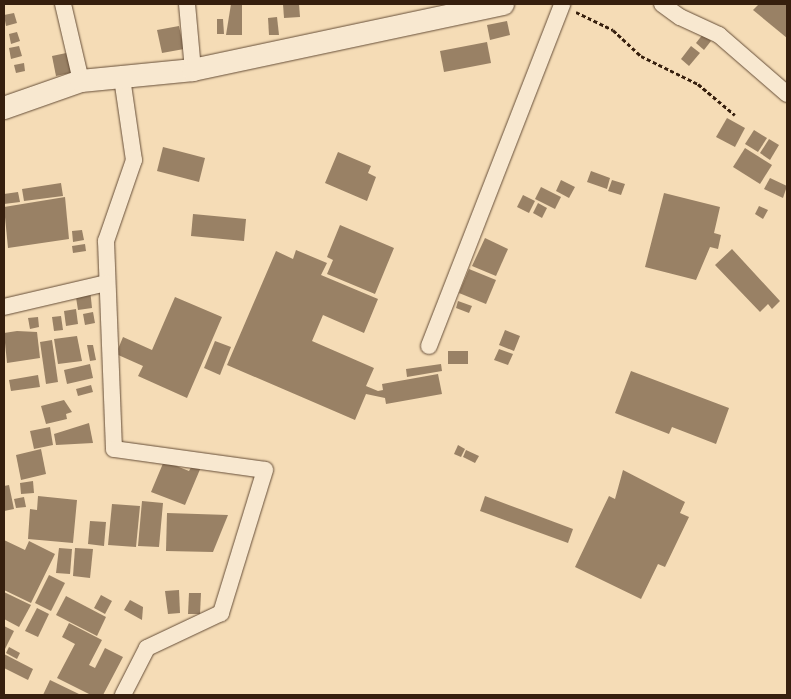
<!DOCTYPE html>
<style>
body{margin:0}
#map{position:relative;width:791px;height:699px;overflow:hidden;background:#f5dcb6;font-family:Vollkorn,serif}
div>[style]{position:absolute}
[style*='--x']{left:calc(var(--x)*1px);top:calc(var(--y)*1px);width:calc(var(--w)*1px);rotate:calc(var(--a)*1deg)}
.building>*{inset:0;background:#998165}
.path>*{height:3px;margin-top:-1.5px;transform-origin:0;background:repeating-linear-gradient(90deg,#361f0e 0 4px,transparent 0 6.5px)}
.roads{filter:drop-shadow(0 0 1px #664e38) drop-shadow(0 0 1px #664e38)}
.minor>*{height:16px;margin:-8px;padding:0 8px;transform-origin:8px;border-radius:8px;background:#f8e8d0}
.secondary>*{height:22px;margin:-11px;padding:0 11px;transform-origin:11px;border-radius:11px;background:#f8e8d0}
span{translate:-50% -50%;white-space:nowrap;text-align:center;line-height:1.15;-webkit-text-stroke:4px #f8e8d0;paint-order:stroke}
.frame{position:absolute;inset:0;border:5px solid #361f0e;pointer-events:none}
</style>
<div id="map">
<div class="building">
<div style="clip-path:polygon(231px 4px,242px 4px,242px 35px,226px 35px)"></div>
<div style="clip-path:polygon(283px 4px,299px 4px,300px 17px,284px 18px)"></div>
<div style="clip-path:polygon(759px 4px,787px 4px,787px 38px,753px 10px)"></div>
<div style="clip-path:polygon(14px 13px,17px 23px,6px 26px,4px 15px)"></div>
<div style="clip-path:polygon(277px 17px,279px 35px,269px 35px,268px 18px)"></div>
<div style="clip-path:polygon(217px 19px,223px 19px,224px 34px,217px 34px)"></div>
<div style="clip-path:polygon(507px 21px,510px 35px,490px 40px,487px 25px)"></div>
<div style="clip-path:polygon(179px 26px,184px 49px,162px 53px,157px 30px)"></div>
<div style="clip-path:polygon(17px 32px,20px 41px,11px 44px,9px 34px)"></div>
<div style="clip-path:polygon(703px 34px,711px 41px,704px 50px,696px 43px)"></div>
<div style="clip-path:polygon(487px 42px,491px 63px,444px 72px,440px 51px)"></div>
<div style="clip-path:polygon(19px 46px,22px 56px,11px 59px,9px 48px)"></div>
<div style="clip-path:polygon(691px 46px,700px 53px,689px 66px,681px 59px)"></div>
<div style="clip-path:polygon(71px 52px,75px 72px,56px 76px,52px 56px)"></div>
<div style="clip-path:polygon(24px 63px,25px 71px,16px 73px,14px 65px)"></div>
<div style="clip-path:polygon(727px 118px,745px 128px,735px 147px,716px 137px)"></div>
<div style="clip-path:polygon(754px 130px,767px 138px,758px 152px,745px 144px)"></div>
<div style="clip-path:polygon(769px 139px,779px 145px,770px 160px,760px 153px)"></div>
<div style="clip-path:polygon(163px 147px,205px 158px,199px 182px,157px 171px)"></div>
<div style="clip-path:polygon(745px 148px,772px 165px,760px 184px,733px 167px)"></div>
<div style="clip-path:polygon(338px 152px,371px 166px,368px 173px,376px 177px,367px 201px,325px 183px)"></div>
<div style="clip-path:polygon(591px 171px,610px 178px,607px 189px,587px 182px)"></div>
<div style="clip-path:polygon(770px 178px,787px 186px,783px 198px,764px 189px)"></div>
<div style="clip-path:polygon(561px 180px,575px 187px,569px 198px,556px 191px)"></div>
<div style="clip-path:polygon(612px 180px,625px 184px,621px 195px,608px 191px)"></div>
<div style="clip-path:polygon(61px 183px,63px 196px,24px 201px,22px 189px)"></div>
<div style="clip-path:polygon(541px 187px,561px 197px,555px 209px,535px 199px)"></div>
<div style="clip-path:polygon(18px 192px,20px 202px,4px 204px,4px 194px)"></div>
<div style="clip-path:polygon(664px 193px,720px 207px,714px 233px,721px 235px,718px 249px,710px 247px,696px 280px,645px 267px)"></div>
<div style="clip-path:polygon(523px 195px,535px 201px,529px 213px,517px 207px)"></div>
<div style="clip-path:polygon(65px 197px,69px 239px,8px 248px,4px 207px)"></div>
<div style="clip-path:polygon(538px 203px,547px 208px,542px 218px,533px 213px)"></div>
<div style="clip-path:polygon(759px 206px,768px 210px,763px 219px,755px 214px)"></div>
<div style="clip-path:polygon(193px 214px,246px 219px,244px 241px,191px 236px)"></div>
<div style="clip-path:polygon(340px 225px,394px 248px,375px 294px,327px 274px,333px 260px,327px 257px)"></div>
<div style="clip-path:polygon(82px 230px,84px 240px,73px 242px,72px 231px)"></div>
<div style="clip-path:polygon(485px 238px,508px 249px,496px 276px,472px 266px)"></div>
<div style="clip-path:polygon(85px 244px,86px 251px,73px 253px,72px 246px)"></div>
<div style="clip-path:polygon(732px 249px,780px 301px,772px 309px,768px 304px,760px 312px,715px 265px)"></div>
<div style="clip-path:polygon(296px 250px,327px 263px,321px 275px,378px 299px,364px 333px,323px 315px,312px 341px,374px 368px,366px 386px,378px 391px,383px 390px,382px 384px,438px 374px,442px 394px,386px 404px,385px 398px,366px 394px,355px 420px,227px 365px,276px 251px,293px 259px)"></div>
<div style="clip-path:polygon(469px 269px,496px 280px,486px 304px,459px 293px)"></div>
<div style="clip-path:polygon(90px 289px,92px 308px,78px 310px,75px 291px)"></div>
<div style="clip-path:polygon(175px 297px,222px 317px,187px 398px,138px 376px,143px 366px,116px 354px,123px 337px,152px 350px)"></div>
<div style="clip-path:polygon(458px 301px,472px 306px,469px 313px,456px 308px)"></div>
<div style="clip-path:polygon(76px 309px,78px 324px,66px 326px,64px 311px)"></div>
<div style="clip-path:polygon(93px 312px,95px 323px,85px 325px,83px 314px)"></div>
<div style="clip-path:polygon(61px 316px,63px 330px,54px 331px,52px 317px)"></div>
<div style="clip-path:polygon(38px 317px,39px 327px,30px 329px,28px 318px)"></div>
<div style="clip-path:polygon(505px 330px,520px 336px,514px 351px,499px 345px)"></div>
<div style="clip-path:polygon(17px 331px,37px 332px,40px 358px,7px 363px,4px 333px)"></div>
<div style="clip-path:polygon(77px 336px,82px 361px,58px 364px,54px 339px)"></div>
<div style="clip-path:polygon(52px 340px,58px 382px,46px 384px,40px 342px)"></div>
<div style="clip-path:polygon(215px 341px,231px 347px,220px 375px,204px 368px)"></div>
<div style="clip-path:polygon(87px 345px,93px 345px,96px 360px,90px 361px)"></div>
<div style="clip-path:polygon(499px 349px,513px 354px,508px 365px,494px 360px)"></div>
<div style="clip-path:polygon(448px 351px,468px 351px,468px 364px,448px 364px)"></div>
<div style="clip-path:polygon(90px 364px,93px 378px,67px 384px,64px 370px)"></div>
<div style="clip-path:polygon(441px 364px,442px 371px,407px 377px,406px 369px)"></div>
<div style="clip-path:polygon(631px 371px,729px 408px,716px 444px,672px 427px,669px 434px,615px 413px)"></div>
<div style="clip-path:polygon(38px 375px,40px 387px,11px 391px,9px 380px)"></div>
<div style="clip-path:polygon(91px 385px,93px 392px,78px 396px,76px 389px)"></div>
<div style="clip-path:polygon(64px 400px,72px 412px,66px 414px,67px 419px,46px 424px,41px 406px)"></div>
<div style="clip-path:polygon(89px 423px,93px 443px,56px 445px,54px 434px)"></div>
<div style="clip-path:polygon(50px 427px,53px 445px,34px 449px,30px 431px)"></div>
<div style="clip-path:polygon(458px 445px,465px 449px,461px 457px,454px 454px)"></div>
<div style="clip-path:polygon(41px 449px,46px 474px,21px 480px,16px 455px)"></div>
<div style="clip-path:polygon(466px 450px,479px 456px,475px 463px,463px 457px)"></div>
<div style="clip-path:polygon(164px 461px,189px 471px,193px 464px,201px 467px,185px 505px,151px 492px)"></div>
<div style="clip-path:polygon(623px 470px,685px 502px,680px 513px,689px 517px,665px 567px,658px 564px,641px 599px,575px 567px,609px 496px,615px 499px)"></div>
<div style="clip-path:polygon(33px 481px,34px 493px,21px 494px,20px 483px)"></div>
<div style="clip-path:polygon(9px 485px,14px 509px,4px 511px,4px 486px)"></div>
<div style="clip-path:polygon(38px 496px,77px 500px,73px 543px,28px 539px,30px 509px,37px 510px)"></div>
<div style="clip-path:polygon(485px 496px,573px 529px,568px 543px,480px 511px)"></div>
<div style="clip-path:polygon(24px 497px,26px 507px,16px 508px,14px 499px)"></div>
<div style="clip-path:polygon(142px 501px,163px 503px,159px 547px,138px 546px)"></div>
<div style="clip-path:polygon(112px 504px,140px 506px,136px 547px,108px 545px)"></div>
<div style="clip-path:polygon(167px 513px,228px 515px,213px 552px,166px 551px)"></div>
<div style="clip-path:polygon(90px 521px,106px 522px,104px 546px,88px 544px)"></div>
<div style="clip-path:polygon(4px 540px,25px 550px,29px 541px,55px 554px,31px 603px,4px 590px)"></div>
<div style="clip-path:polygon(59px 548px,72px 549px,70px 574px,56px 573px)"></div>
<div style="clip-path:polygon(75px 548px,93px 549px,90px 578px,73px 576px)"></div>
<div style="clip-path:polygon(49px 575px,65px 583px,51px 611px,35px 603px)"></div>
<div style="clip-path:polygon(179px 590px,180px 613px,168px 614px,165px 591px)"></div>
<div style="clip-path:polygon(4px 592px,31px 605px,19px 627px,4px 619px)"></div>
<div style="clip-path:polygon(189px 593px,201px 593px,200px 614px,188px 614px)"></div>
<div style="clip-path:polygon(101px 595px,112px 601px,105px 614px,94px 608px)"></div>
<div style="clip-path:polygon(66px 596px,106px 617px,97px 636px,56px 615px)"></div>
<div style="clip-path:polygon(130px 600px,143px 607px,142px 620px,124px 610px)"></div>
<div style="clip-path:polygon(37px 608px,49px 614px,38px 637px,25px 631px)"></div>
<div style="clip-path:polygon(69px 623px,102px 640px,89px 665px,95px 668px,105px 648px,123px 657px,103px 695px,91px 695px,57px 678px,75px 644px,62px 637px)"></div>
<div style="clip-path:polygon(4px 626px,14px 631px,4px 651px)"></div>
<div style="clip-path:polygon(9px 647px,20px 653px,17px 659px,6px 653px)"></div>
<div style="clip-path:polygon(4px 654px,33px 669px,28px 680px,4px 668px)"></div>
<div style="clip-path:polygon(50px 680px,81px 695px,43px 695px)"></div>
</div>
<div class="path">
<div style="--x:576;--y:12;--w:41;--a:25.9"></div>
<div style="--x:613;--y:30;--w:38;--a:43"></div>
<div style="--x:641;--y:56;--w:64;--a:26.2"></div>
<div style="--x:698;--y:84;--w:48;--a:40"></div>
</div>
<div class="roads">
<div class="minor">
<div style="--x:63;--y:4;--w:79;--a:76.8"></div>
<div style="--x:187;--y:4;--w:66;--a:84.8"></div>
<div style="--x:662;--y:4;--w:22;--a:36"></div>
<div style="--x:680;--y:17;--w:43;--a:24.8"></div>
<div style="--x:719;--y:35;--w:90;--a:40.9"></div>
<div style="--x:122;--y:78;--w:83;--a:81.7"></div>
<div style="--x:134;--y:160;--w:86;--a:109.1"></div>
<div style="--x:106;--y:241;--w:208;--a:87.8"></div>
<div style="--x:114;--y:449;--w:152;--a:7.9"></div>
<div style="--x:265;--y:470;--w:150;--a:107.1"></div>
<div style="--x:221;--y:613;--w:82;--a:154.7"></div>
<div style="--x:147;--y:648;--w:53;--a:117.1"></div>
<div style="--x:4;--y:307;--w:105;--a:-13.2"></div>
<div style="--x:429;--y:346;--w:367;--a:-68.7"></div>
</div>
<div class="secondary">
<div style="--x:4;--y:108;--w:82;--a:-19.3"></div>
<div style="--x:81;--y:81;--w:113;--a:-5.6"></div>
<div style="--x:193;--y:70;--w:317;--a:-12"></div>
</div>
</div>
<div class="frame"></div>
</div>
